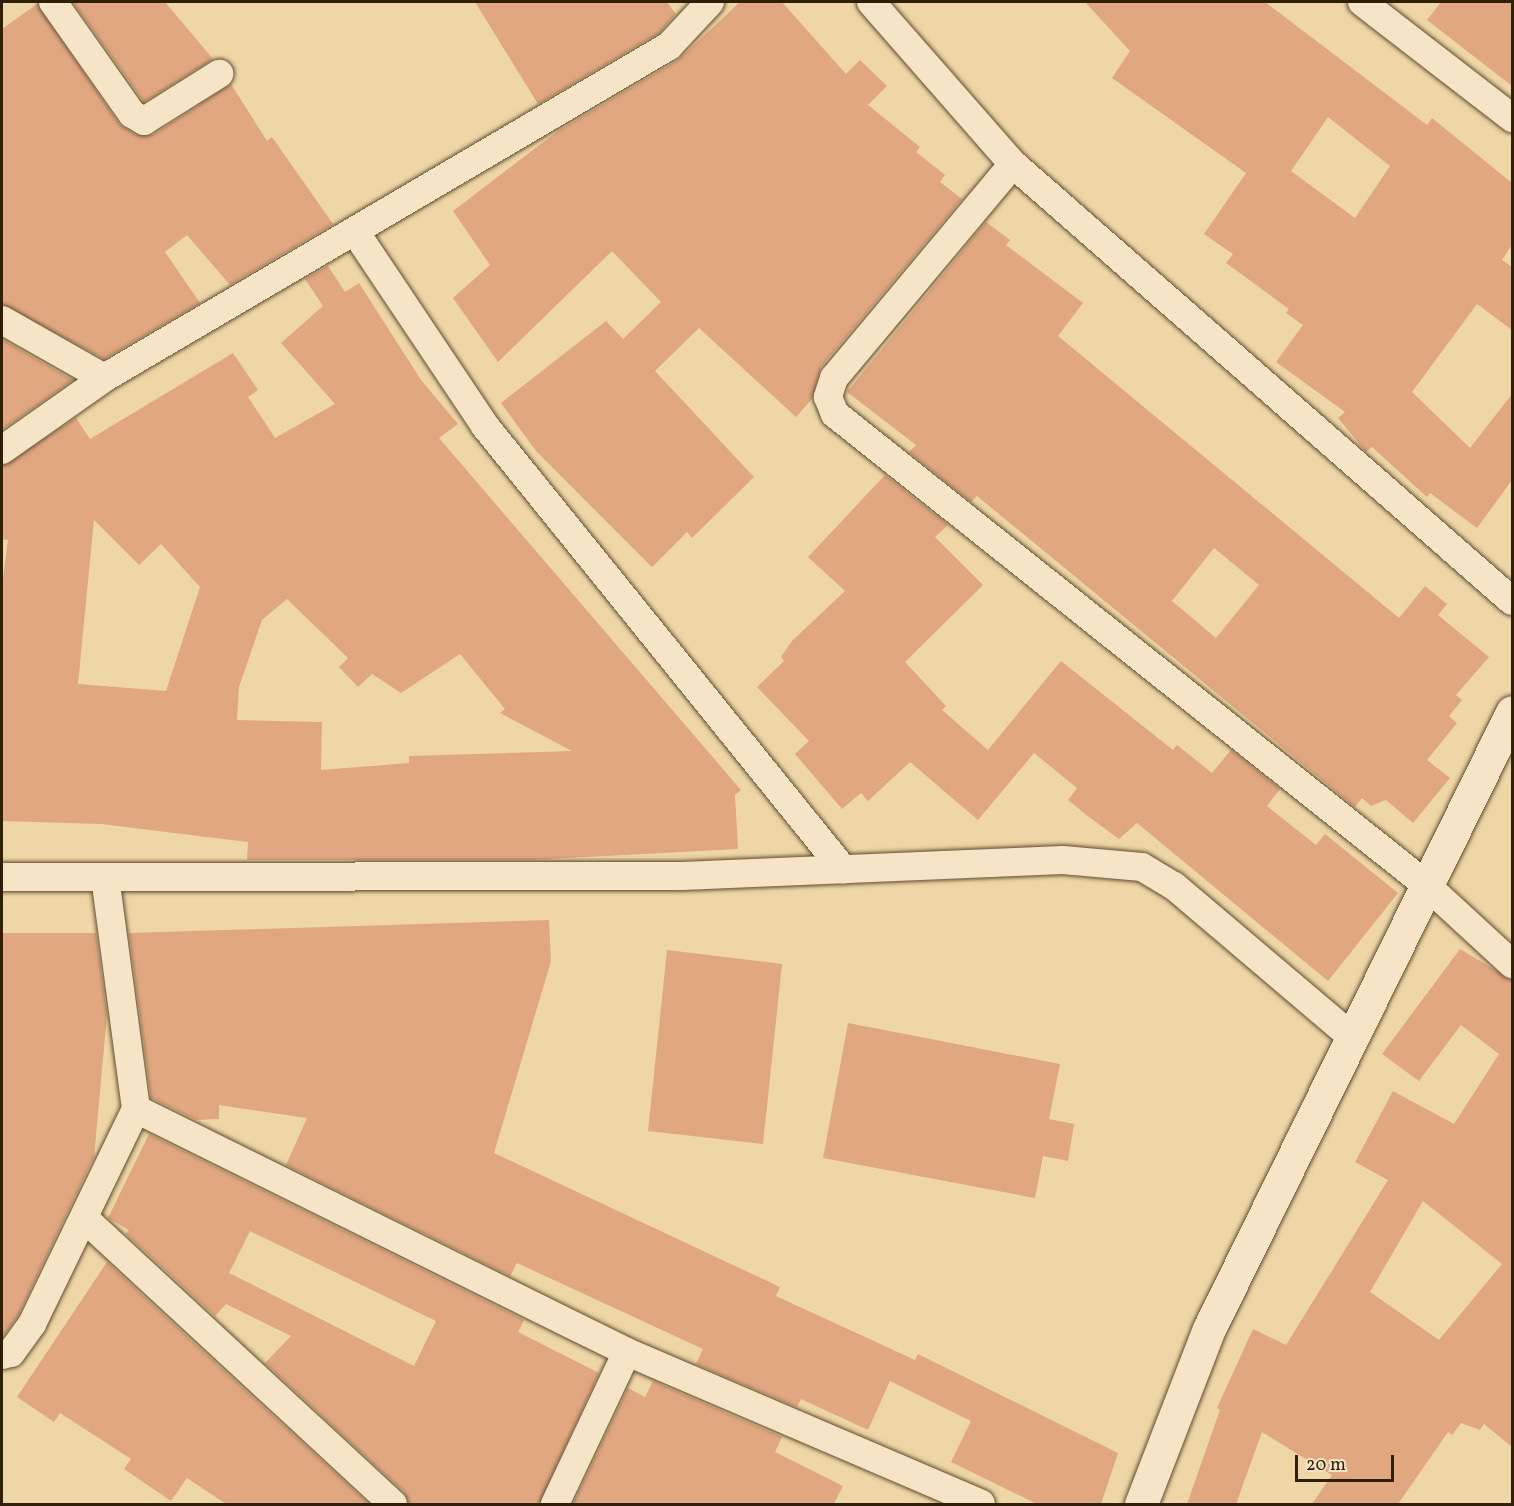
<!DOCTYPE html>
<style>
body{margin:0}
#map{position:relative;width:1514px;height:1506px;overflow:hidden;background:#efd6a6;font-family:Vollkorn,serif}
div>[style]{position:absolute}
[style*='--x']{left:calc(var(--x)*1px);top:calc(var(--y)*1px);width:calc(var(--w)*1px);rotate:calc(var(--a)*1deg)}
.building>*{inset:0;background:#e1a781}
.roads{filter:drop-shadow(0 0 2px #5f4d30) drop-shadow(0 0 2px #5f4d30)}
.street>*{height:28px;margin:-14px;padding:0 14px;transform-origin:14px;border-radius:14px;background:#f5e4c5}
.secondary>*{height:33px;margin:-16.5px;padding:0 16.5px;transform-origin:16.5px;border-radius:16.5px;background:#f5e4c5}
span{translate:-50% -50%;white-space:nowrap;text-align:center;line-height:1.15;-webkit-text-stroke:4.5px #f5e4c5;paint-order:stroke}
.frame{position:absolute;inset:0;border:3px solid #2f1f08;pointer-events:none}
.scale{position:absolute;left:1295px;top:1455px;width:99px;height:27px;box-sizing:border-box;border:3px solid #2f1f08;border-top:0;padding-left:8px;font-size:18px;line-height:21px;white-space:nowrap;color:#2f1f08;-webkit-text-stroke:4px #f5e4c5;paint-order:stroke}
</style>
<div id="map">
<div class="building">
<div style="clip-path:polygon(73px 2px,165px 2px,213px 59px,144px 102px)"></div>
<div style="clip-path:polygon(475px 2px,667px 2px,676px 14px,659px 33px,538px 104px)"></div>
<div style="clip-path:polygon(740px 2px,782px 2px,846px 74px,860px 60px,887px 86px,868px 105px,920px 147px,916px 152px,945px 175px,940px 182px,962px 199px,821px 367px,812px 399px,796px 417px,699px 328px,655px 371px,754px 477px,692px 538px,687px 532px,652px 567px,536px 451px,501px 403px,606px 321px,623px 339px,661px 302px,612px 251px,498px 362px,453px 298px,490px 265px,453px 211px,558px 131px,678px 60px)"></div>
<div style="clip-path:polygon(evenodd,1085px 2px,1265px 2px,1427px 125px,1432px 118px,1512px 183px,1512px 245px,1502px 260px,1512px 267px,1512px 330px,1477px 304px,1412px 392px,1470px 448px,1512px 394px,1512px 480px,1477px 528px,1430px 493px,1427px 497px,1372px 447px,1366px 452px,1338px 418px,1345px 412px,1276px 362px,1303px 325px,1286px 313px,1289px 309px,1226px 263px,1233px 254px,1204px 234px,1246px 173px,1112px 78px,1130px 51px,1085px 2px,1328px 117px,1390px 166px,1355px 218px,1291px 171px,1328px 117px)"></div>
<div style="clip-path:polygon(1441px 2px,1512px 2px,1512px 86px,1427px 20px)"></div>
<div style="clip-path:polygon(37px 4px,119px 124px,136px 135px,153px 135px,231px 84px,267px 141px,272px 137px,333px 224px,230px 285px,187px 235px,165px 252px,200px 303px,104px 359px,2px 304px,2px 29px)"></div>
<div style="clip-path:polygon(evenodd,986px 222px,1010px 240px,1006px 245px,1083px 303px,1058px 336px,1399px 618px,1425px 586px,1447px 604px,1438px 615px,1489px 657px,1456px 695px,1462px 700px,1449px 716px,1457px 723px,1427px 760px,1450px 778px,1413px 823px,1386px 800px,1371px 806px,1362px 798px,1355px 807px,977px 496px,971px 502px,909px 452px,916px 445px,847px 392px,986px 222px,1214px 548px,1259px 585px,1216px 638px,1172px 601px,1214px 548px)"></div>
<div style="clip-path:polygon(evenodd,328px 266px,345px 292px,359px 283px,421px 380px,458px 424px,439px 438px,741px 790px,735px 795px,738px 849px,529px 860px,247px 860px,248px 842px,101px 824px,2px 821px,2px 586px,8px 540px,2px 539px,2px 466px,76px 418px,90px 439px,233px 353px,258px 390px,248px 397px,275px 438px,335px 404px,281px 343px,323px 306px,305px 279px,328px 266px,94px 520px,139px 565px,161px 544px,200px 587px,166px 691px,78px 684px,94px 520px,328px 266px,287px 599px,348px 658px,339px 667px,358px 687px,372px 674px,401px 693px,460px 654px,505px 709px,500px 713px,572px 751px,409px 756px,409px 763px,321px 770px,322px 722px,237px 720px,239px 687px,262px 620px,287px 599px)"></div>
<div style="clip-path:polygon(2px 339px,73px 380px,2px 430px)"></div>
<div style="clip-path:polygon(885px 475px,948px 525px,935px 537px,983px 585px,905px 662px,946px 706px,942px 710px,988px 750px,1061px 661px,1173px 750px,1177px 745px,1212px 773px,1231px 750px,1280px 789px,1267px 806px,1316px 845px,1325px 834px,1398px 893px,1328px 981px,1137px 823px,1119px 839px,1089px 817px,1068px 800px,1077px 788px,1034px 753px,978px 820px,910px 762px,868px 801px,861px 793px,842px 809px,795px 754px,809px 741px,757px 687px,784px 661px,781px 657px,792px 641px,845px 591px,808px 557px)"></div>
<div style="clip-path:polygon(549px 920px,551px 961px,494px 1153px,780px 1287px,776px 1296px,915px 1360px,918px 1354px,1118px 1453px,1101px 1504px,1037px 1504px,951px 1462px,971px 1421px,890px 1381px,868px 1430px,801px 1399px,797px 1407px,696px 1364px,703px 1349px,517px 1263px,510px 1276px,286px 1165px,307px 1118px,219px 1105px,219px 1119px,196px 1120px,151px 1098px,129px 933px)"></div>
<div style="clip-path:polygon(2px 933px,96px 933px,107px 1015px,94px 1157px,18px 1316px,2px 1338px)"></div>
<div style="clip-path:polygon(evenodd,1460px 949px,1512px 980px,1512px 1447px,1484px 1424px,1480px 1430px,1461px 1423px,1452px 1435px,1448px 1432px,1398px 1504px,1312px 1504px,1332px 1475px,1262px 1432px,1236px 1504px,1187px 1504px,1220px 1410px,1217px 1408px,1253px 1329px,1286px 1345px,1388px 1180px,1355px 1162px,1393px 1091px,1454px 1124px,1499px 1054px,1461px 1025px,1419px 1081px,1382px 1054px,1460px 949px,1423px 1201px,1502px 1264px,1439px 1340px,1370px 1292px,1423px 1201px)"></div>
<div style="clip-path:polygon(667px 950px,782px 964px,763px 1144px,648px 1131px)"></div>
<div style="clip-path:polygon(848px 1023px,1060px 1064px,1049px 1119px,1074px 1124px,1068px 1161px,1043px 1156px,1035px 1198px,823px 1158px)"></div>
<div style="clip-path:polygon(evenodd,149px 1134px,524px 1320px,518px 1332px,599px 1373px,539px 1504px,409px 1504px,404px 1492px,265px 1363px,291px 1336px,226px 1304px,215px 1316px,126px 1234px,129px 1230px,108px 1218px,149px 1134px,250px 1231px,436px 1321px,414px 1366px,229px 1273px,250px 1231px)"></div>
<div style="clip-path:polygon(107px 1262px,193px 1342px,369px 1504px,226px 1504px,187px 1478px,171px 1501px,124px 1469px,131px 1459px,60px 1413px,54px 1422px,17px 1397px)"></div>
<div style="clip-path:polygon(653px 1381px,782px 1437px,775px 1452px,843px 1486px,834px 1504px,573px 1504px,628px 1388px,645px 1397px)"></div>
</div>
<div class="roads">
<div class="street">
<div style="--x:53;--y:2;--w:137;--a:54.8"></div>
<div style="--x:132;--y:114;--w:14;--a:30"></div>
<div style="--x:144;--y:121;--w:89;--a:-32.1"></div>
<div style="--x:871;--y:2;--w:215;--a:48.8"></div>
<div style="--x:1013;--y:164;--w:663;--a:41.21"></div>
<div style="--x:1362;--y:2;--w:190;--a:37.7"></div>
<div style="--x:1013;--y:164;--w:279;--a:129.9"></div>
<div style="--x:834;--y:378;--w:20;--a:108"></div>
<div style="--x:828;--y:397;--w:18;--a:68"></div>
<div style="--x:835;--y:414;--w:753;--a:38.53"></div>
<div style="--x:1424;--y:883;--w:120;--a:42.6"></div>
<div style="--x:356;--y:233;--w:232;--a:56.2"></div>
<div style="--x:485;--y:426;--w:570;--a:51.06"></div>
<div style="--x:2;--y:320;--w:117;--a:29.6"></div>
<div style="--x:2;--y:450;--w:125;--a:-35.2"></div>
<div style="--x:104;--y:378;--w:655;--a:-30.44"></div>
<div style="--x:669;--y:46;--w:60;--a:-47"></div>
<div style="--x:2;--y:877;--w:680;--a:-0.08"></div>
<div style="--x:682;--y:876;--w:381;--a:-2.4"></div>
<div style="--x:1063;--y:860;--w:79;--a:5.1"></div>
<div style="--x:1142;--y:867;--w:37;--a:31"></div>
<div style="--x:1174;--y:886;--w:231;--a:40.3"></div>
<div style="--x:136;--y:1109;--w:548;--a:26.33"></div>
<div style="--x:627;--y:1352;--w:385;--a:23.2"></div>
<div style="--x:84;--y:1218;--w:421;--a:42.8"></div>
<div style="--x:2;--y:1355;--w:9;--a:-13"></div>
<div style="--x:11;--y:1353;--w:36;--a:-54"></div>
<div style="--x:32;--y:1324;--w:239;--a:-64.2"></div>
<div style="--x:136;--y:1109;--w:233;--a:-97.6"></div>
<div style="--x:555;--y:1504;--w:168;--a:-64.7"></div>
</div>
<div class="secondary">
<div style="--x:1141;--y:1504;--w:188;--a:-68.8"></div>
<div style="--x:1209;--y:1329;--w:687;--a:-63.84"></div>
</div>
</div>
<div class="frame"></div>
<div class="scale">20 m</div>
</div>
